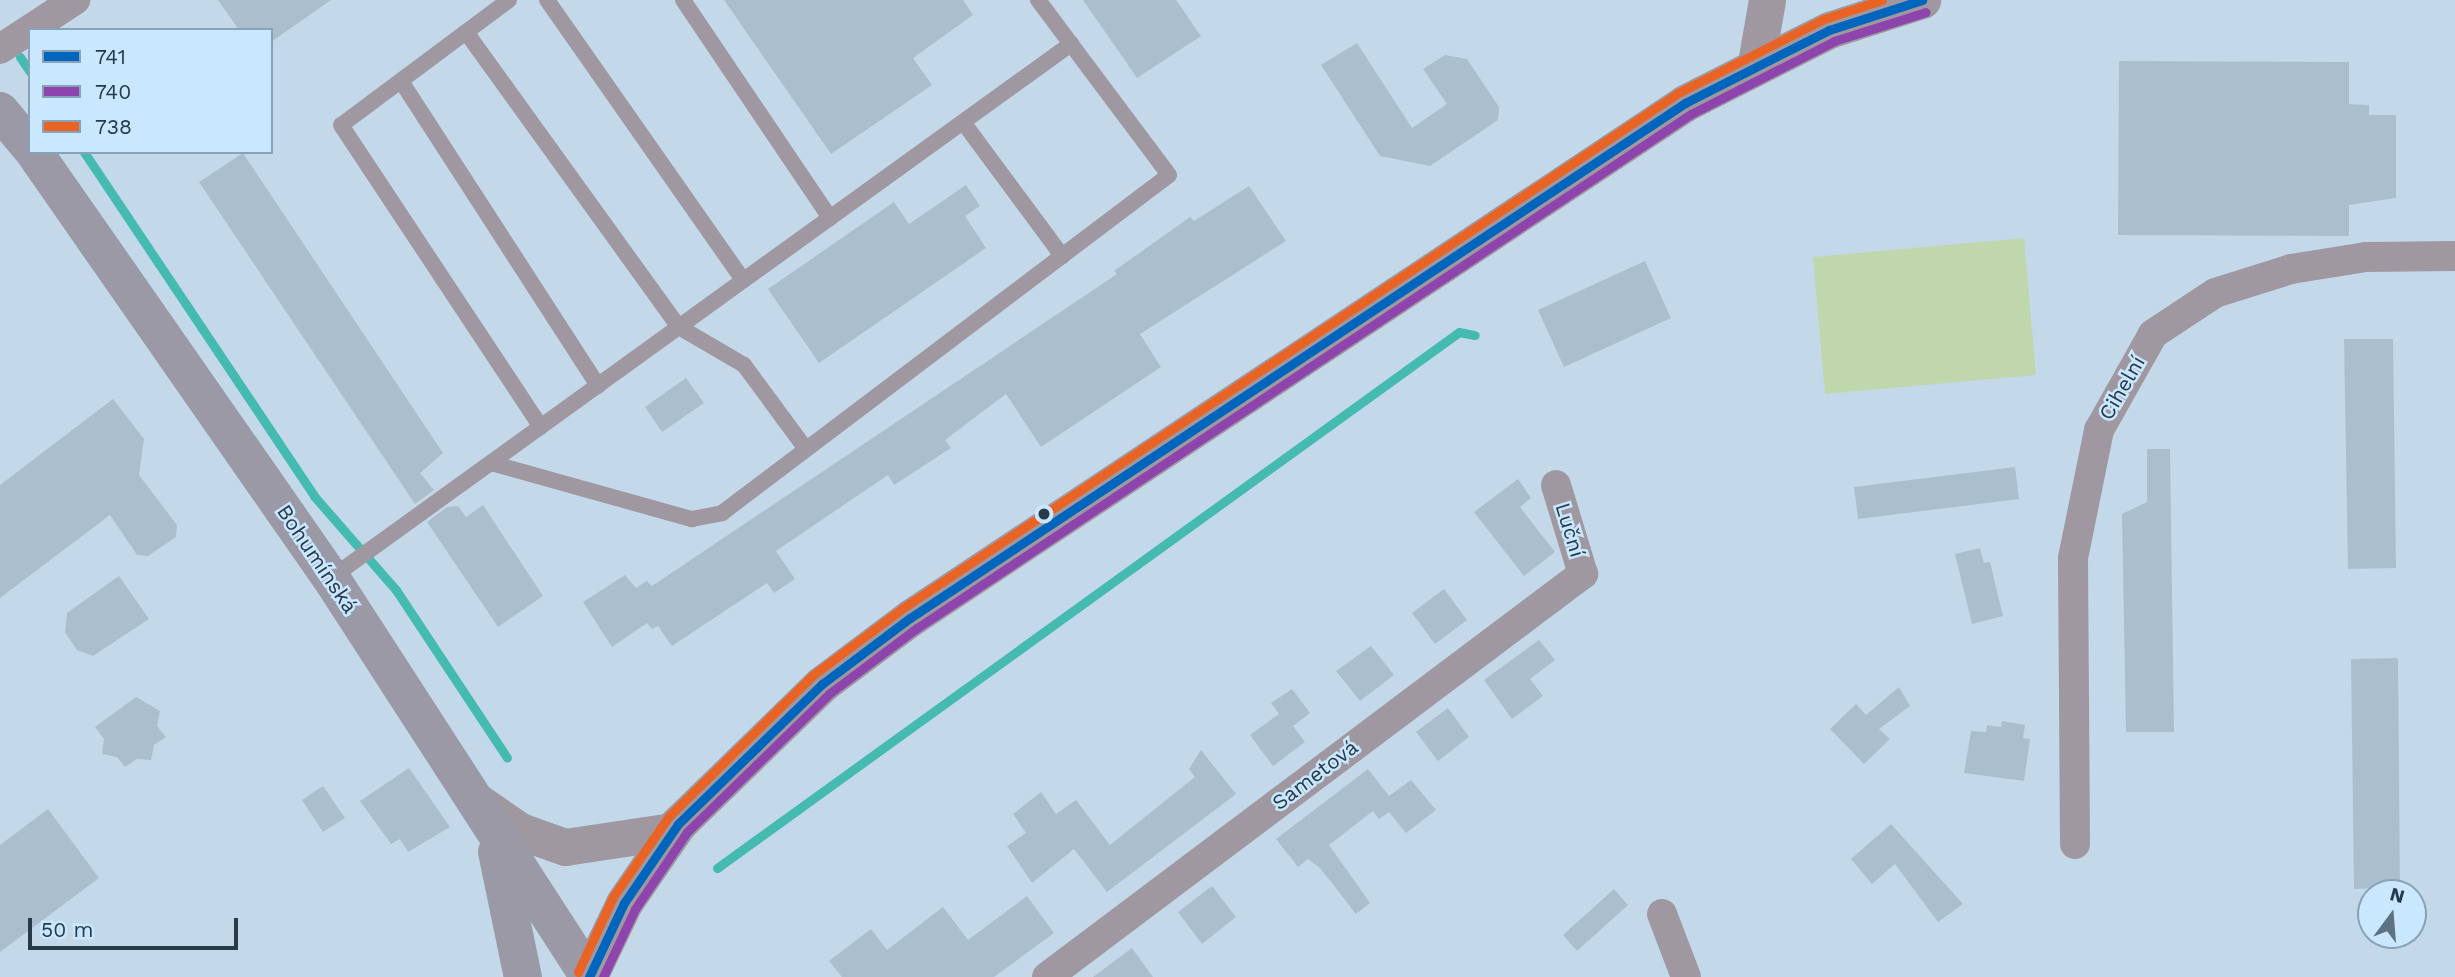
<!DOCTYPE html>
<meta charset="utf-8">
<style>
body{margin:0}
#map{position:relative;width:2455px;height:977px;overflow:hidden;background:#c3d9ea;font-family:"Work Sans",sans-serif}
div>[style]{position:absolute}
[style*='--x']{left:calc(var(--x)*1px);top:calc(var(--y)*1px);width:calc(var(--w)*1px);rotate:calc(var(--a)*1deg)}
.green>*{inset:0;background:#c0d6ad}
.stream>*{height:9px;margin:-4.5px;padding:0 4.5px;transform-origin:4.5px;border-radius:4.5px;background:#44bab1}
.building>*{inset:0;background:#abbecd}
.service>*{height:16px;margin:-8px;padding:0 8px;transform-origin:8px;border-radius:8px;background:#a098a0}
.minor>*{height:30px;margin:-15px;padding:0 15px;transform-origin:15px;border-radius:15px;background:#a098a0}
.tertiary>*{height:37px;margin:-18.5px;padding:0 18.5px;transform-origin:18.5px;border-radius:18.5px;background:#a098a0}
.primary>*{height:38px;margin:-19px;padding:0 19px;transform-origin:19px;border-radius:19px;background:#9b99a6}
.bus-1>*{height:9px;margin:-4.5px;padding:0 4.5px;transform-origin:4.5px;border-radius:4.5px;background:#0065bd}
.bus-2>*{height:9px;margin:-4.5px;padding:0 4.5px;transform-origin:4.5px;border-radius:4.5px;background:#8e44ad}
.bus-3>*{height:9px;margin:-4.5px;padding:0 4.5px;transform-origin:4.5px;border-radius:4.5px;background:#e86324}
.dots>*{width:19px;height:19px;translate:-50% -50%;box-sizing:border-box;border:4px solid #c9e7fe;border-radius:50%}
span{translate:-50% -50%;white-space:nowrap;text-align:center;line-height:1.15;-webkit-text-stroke:5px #c9e7fe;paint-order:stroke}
.street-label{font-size:21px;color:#263a4a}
.legend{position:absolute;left:28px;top:28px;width:245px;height:126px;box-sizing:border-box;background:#c9e7fe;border:2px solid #88a2b6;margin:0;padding:9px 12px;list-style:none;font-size:21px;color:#263a4a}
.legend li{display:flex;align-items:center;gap:14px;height:35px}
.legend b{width:35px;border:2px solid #88a2b6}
.north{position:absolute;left:2357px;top:879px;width:70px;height:70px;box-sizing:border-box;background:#c9e7fe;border:2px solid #88a2b6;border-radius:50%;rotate:16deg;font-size:19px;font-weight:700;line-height:28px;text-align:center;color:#263a4a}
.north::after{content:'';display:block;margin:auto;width:24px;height:32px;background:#5d7282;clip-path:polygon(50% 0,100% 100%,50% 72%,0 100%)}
.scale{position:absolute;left:28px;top:918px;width:210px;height:32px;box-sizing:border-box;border:4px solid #263a4a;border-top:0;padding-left:9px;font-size:21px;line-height:24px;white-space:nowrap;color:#263a4a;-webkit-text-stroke:5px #c9e7fe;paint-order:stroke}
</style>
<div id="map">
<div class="green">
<div style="clip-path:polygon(2024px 238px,2036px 375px,1825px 394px,1813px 257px)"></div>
</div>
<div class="stream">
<div style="--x:20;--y:57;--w:18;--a:56"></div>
<div style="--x:84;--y:152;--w:414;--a:56.2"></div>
<div style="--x:314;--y:496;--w:125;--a:48.9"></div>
<div style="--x:396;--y:590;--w:201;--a:56.5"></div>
<div style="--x:717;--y:868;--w:915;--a:-35.84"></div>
<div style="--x:1459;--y:332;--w:16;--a:11"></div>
</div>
<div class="building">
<div style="clip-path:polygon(218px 0,331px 0,271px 42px,271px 30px,239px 30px)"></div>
<div style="clip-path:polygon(724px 0,963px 0,973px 15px,913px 58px,932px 85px,831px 154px)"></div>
<div style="clip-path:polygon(1083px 0,1176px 0,1201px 36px,1137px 78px)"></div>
<div style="clip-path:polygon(1357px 43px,1412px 128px,1447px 104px,1423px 69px,1445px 55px,1467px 59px,1499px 107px,1498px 120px,1430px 166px,1380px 156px,1321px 65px)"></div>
<div style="clip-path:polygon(2119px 61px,2349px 62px,2349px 104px,2369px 105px,2369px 115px,2396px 115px,2396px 198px,2349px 205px,2349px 236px,2118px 235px)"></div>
<div style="clip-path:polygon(243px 153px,443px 453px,420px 473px,434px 490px,415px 504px,199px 182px)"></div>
<div style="clip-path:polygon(966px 185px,980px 206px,965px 216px,986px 248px,819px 363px,768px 289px,894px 202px,909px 224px)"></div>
<div style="clip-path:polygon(1249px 186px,1286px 241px,1140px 334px,1161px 367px,1041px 447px,1006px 394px,945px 440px,951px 448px,894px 485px,888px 475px,776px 551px,795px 579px,774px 593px,767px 583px,672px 646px,658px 626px,652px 629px,647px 623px,612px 647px,583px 602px,625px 575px,636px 588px,647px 581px,652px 586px,1117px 274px,1114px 271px,1190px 217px,1194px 221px)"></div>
<div style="clip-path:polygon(1645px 261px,1671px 318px,1564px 367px,1538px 310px)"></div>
<div style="clip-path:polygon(2344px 339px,2393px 339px,2396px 568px,2348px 569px)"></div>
<div style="clip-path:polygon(686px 378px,704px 403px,662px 432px,645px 407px)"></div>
<div style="clip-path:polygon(113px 399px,144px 439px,139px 475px,177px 525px,176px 537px,148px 556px,137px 555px,110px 515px,0 598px,0 485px)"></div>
<div style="clip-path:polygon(2147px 449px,2170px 449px,2174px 732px,2126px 732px,2122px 514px,2147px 502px)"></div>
<div style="clip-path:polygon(2015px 467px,2019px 499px,1858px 519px,1854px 487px)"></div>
<div style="clip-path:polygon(1518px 479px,1531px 498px,1520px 507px,1555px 552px,1524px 576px,1474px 512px)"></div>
<div style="clip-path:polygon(483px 505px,543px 596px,498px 627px,427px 522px,447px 507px,458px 506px,466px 517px)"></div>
<div style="clip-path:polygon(1980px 548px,1984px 563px,1990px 562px,2003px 616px,1972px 624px,1955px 554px)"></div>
<div style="clip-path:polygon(119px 576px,149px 619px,93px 656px,77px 650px,65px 632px,67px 613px)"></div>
<div style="clip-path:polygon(1444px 589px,1467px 620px,1435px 644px,1412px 613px)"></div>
<div style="clip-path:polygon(1539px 640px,1555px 660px,1530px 679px,1543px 696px,1512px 719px,1484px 680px)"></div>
<div style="clip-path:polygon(1371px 646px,1394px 675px,1360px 701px,1336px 671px)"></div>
<div style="clip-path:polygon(2398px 658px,2400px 887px,2354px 889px,2351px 659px)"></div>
<div style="clip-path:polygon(1899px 687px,1910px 706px,1879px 729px,1890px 739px,1864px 764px,1830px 729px,1856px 704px,1866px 715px)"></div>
<div style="clip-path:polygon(1292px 689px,1310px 713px,1293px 726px,1305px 742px,1273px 766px,1250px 735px,1279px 714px,1271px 703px)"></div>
<div style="clip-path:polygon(136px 697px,160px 711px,157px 726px,166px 737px,154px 745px,151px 760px,137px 759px,125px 767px,117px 757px,102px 754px,104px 739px,95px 727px)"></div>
<div style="clip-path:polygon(1448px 708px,1469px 737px,1438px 761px,1416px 732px)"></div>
<div style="clip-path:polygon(2002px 721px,2025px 725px,2023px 738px,2030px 739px,2024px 781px,1964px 773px,1971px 731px,1986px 732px,1987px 725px,2001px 727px)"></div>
<div style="clip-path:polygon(1201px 750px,1236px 794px,1107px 892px,1074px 849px,1032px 883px,1007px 846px,1026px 833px,1013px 814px,1041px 792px,1056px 814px,1076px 800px,1110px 845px,1195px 777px,1189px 769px)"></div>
<div style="clip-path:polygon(409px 768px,450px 827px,408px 852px,400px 839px,391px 844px,360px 801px)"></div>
<div style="clip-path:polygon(1368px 769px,1389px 796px,1411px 780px,1436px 810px,1406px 833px,1389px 812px,1379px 819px,1373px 811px,1329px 845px,1370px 903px,1356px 914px,1320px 868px,1308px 859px,1298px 867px,1276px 839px)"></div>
<div style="clip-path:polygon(323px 786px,345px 818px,323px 832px,302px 800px)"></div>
<div style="clip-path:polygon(48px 809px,99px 878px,0 952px,0 845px)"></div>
<div style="clip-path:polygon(1891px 824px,1963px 904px,1938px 922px,1895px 864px,1872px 884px,1851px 859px)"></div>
<div style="clip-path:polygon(1212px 886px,1236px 917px,1202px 944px,1178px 912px)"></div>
<div style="clip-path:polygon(1614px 889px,1628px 905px,1577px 951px,1563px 935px)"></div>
<div style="clip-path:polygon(1027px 896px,1054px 933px,994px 977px,842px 977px,829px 961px,871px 929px,887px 950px,943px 907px,968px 940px)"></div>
<div style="clip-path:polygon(1132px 948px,1153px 977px,1093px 977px)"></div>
</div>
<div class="service">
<div style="--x:509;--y:0;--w:209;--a:143.3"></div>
<div style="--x:341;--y:125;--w:362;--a:56.5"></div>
<div style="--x:547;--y:0;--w:342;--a:55"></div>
<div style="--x:683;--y:0;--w:263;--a:56"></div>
<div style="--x:466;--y:32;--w:364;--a:54.2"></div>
<div style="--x:679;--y:327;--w:75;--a:30.3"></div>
<div style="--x:744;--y:365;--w:104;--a:53.6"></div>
<div style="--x:401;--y:81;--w:363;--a:57.1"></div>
<div style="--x:963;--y:122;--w:167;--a:53.5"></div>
<div style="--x:491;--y:463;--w:209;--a:15.6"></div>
<div style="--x:692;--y:519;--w:31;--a:-11"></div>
<div style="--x:722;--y:513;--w:560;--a:-37.09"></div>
<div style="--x:1169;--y:175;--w:219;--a:-126.8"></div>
<div style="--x:331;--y:578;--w:913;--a:-35.82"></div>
</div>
<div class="minor">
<div style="--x:0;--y:49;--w:90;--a:-33.2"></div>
<div style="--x:2075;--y:844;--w:286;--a:-90.4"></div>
<div style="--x:2073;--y:558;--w:131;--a:-78.5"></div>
<div style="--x:2099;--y:430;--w:110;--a:-60.6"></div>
<div style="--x:2153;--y:334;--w:74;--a:-33.5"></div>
<div style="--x:2215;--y:293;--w:80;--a:-17.5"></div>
<div style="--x:2291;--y:269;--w:76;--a:-9.1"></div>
<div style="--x:2366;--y:257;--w:89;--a:-0.6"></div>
<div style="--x:1662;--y:914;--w:67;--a:69.1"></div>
<div style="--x:1047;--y:977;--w:671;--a:-36.94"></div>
<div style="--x:1583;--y:574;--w:93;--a:-106.9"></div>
</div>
<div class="tertiary">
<div style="--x:1756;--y:63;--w:64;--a:-80.1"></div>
<div style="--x:475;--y:800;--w:55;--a:34.6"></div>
<div style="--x:520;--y:831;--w:48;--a:19.6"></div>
<div style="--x:565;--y:847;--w:108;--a:-8.5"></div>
<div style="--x:591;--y:972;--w:76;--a:-64.4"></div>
<div style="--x:624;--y:903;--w:96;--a:-55.6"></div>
<div style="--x:678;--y:824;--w:201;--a:-44.2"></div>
<div style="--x:822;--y:684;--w:110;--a:-36.9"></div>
<div style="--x:910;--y:618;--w:931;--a:-33.6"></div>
<div style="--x:1685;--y:103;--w:161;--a:-26.9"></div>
<div style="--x:1829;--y:30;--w:98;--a:-17.9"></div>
</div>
<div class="primary">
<div style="--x:0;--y:111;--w:47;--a:50.2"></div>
<div style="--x:34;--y:152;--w:519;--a:55.12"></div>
<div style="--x:331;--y:578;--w:475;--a:57.1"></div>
<div style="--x:497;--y:852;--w:128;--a:78.3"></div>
</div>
<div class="bus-1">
<div style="--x:589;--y:977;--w:82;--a:-64.7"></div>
<div style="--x:624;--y:903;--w:96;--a:-55.6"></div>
<div style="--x:678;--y:824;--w:201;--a:-44.2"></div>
<div style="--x:822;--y:684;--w:110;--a:-36.9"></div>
<div style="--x:910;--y:618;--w:931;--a:-33.6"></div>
<div style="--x:1685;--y:103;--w:161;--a:-26.9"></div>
<div style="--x:1829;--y:30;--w:98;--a:-17.9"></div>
</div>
<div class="bus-2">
<div style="--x:603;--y:977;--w:75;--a:-64.8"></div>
<div style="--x:635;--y:909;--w:93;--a:-56"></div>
<div style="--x:687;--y:832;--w:199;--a:-44.2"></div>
<div style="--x:830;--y:693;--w:109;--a:-36.8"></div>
<div style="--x:917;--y:628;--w:929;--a:-33.59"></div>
<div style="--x:1691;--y:114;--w:161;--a:-27"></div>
<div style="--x:1834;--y:41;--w:96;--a:-17.5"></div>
</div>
<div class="bus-3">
<div style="--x:578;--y:972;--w:83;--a:-65"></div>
<div style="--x:613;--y:897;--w:98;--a:-55.3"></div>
<div style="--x:669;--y:816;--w:202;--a:-44.4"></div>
<div style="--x:813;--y:675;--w:112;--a:-36.7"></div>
<div style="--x:903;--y:608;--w:931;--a:-33.6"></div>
<div style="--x:1678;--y:93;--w:164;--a:-26.9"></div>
<div style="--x:1824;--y:19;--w:61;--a:-18.1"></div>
</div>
<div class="dots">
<div style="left:1044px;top:514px;background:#263a4a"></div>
</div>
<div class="street-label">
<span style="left:2122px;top:388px;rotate:-60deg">Cihelní</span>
<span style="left:1570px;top:530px;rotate:73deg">Luční</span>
<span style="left:317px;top:559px;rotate:56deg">Bohumínská</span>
<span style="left:1315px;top:775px;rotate:-37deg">Sametová</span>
</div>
<ul class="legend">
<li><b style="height:9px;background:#0065bd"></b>741</li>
<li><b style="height:9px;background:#8e44ad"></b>740</li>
<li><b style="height:9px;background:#e86324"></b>738</li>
</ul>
<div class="north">N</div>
<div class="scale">50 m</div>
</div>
